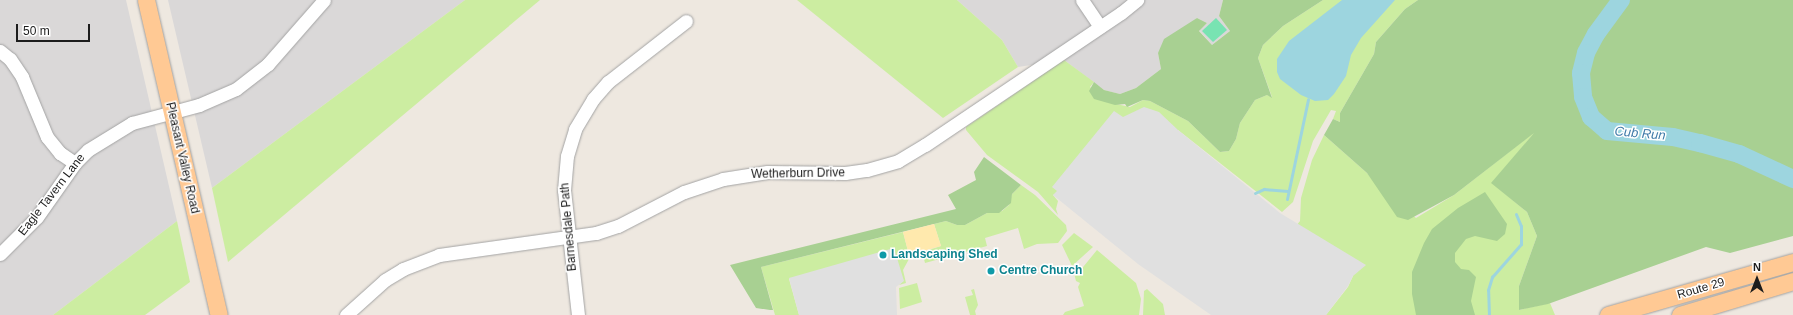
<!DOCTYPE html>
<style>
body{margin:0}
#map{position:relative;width:1793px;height:315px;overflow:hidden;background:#eee8e0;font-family:Arial,sans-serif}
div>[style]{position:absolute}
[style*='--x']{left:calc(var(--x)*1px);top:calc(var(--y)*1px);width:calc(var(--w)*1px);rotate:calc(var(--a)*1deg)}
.residential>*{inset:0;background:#dad8d8}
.grass>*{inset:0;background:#cceda1}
.forest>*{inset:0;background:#a8d092}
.sand>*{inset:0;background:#ffe9ad}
.pitch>*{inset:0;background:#78e3b2}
.parking>*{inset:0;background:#e0e0e0}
.water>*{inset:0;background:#9dd5df}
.stream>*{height:3px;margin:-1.5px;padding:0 1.5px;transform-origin:1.5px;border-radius:1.5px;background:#9dd5df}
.river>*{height:18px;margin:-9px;padding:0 9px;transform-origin:9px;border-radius:9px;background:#9dd5df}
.roads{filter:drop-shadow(0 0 1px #a3a3a3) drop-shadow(0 0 1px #a3a3a3)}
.minor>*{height:13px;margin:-6.5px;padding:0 6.5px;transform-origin:6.5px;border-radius:6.5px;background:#fff}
.major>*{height:17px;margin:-8.5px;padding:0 8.5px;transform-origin:8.5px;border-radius:8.5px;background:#ffc994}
.dots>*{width:11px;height:11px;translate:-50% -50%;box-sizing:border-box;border:2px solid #fff;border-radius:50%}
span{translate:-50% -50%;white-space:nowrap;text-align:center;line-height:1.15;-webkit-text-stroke:3px #fff;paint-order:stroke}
.street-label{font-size:12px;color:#1c1c1c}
.culture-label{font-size:12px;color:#0d838f;font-weight:700}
.left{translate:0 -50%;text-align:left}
.water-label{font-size:13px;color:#407ba9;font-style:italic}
.north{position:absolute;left:1737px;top:259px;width:40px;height:40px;-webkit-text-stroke:3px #fff;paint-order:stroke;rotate:0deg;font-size:11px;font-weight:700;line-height:16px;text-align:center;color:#1c1c1c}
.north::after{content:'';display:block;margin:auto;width:14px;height:18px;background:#1c1c1c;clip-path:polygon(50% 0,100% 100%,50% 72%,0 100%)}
.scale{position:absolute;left:16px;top:24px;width:74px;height:18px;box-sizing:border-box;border:2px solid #1c1c1c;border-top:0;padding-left:5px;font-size:12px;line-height:14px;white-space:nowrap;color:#1c1c1c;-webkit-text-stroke:3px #fff;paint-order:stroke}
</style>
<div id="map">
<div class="residential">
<div style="clip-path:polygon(0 0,126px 0,177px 221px,53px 315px,0 315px)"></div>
<div style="clip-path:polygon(168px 0,465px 0,212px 188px)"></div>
<div style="clip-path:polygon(957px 0,1223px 0,1219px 16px,1230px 31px,1212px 45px,1199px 30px,1207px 23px,1197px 18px,1158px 53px,1161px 69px,1136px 88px,1120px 94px,1104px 90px,1064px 60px,1018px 67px,1002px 40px)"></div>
</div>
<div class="grass">
<div style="clip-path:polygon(465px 0,540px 0,228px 262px,212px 188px)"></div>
<div style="clip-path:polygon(797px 0,957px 0,1002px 40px,1018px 67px,943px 118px)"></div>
<div style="clip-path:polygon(1323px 0,1418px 0,1405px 9px,1376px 42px,1374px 54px,1340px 113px,1340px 122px,1333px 119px,1336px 111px,1331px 110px,1313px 141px,1293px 202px,1282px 212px,1178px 130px,1053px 195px,1058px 201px,1056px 209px,1058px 215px,1038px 192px,987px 155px,966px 130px,966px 127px,1064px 60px,1094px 82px,1090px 87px,1107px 102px,1130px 107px,1143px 100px,1150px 101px,1188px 121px,1220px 152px,1229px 151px,1236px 139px,1240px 123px,1255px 100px,1267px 95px,1272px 97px,1258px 58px,1263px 45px,1283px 26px)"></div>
<div style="clip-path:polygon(1536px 131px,1492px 183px,1527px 212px,1537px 236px,1519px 286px,1519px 310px,1550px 303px,1555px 315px,1326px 315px,1348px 287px,1353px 276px,1296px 226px,1300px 221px,1301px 198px,1312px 160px,1324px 135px,1367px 173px,1378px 186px,1416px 218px,1454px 195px)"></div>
<div style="clip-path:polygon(1021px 185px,1035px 195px,1066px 225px,1067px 231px,1058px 243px,1037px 244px,1024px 249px,1018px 228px,985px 238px,987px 246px,925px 263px,922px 252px,941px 246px,934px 224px,946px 221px,957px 225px,965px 225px,987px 213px,1002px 211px,1009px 205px,1012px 194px)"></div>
<div style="clip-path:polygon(177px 221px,190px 282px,145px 315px,53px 315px)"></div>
<div style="clip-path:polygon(903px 232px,909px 255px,920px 252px,921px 255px,909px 259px,903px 270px,906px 283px,899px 285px,903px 281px,789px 279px,799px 315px,775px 315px,761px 267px)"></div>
<div style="clip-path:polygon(1074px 233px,1093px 247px,1072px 266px,1062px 245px)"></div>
<div style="clip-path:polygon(1097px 250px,1136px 283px,1141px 299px,1139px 315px,1063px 315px,1065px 312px,1084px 306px,1078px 287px,1080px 283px,1076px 281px,1074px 273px,1079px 272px)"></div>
<div style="clip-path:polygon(917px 283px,922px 302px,900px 309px,899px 288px)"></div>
<div style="clip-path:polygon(974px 289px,978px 305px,975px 311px,976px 315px,970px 315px,965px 297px,973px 295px,971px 290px)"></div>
<div style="clip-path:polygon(1147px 289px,1163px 304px,1165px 315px,1143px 315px,1144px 291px)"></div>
</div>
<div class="forest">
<div style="clip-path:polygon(1223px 0,1323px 0,1283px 26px,1263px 45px,1258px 58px,1272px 98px,1267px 95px,1255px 100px,1240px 123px,1236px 139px,1229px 151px,1220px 152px,1188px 121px,1150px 101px,1143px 100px,1127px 107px,1125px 104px,1115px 105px,1094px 99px,1089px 91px,1094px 82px,1104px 90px,1120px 94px,1136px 88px,1161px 69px,1158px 53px,1164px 39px,1197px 18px,1207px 23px,1199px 31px,1212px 45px,1230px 31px,1219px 16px)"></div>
<div style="clip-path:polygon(1418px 0,1793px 0,1793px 236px,1730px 253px,1706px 247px,1548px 304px,1519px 310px,1519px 286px,1537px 236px,1527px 212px,1491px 183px,1534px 133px,1454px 195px,1408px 220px,1397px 217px,1367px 173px,1324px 135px,1333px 119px,1340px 122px,1340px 113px,1374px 54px,1376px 42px,1405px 9px)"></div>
<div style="clip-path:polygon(984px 157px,1021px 185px,1012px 194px,1011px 203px,999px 213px,987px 213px,965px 225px,957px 225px,946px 221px,761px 267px,773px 310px,770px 310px,756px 308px,730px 265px,956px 209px,948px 195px,976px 180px,974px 172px)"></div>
<div style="clip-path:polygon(1485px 192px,1507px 224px,1505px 234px,1497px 241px,1475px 236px,1466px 239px,1455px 253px,1455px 262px,1461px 269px,1469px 270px,1476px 277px,1471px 301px,1475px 315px,1416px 315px,1412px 294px,1412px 272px,1424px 243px,1432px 229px,1458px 208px)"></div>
</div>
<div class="sand">
<div style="clip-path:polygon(934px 224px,941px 246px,909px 255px,903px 232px)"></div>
</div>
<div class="pitch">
<div style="clip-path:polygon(1216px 18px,1227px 30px,1213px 42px,1202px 31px)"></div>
</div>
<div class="parking">
<div style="clip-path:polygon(1144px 107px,1159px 112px,1178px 130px,1280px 213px,1366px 265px,1353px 276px,1348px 286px,1326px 315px,1211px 315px,1138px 264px,1053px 195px,1057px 191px,1052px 187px,1114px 111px,1123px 117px)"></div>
<div style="clip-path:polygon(894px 248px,904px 281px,896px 287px,897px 315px,799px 315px,789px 278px)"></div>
</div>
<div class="water">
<div style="clip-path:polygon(1342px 0,1395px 0,1361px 38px,1351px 55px,1346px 76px,1334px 94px,1328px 100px,1315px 101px,1301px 95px,1280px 79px,1277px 72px,1277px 59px,1289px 41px)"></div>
</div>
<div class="stream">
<div style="--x:1255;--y:193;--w:10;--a:-24"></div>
<div style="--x:1264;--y:189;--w:24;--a:5"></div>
<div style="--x:1287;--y:199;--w:102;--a:-78.1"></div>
<div style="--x:1489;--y:315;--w:25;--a:-92"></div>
<div style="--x:1488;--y:290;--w:14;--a:-73"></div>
<div style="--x:1492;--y:277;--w:44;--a:-48.7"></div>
<div style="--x:1521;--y:244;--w:18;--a:-90"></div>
<div style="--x:1521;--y:226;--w:13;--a:-113"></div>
</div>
<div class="river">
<div style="--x:1621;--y:0;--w:42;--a:126.3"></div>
<div style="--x:1596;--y:34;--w:21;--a:118"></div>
<div style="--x:1586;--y:53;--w:21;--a:104"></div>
<div style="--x:1581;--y:73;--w:24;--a:85"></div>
<div style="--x:1583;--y:97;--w:22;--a:68"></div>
<div style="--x:1591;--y:117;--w:21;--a:41"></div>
<div style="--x:1607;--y:131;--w:66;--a:5.2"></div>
<div style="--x:1673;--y:137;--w:28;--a:13"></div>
<div style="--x:1700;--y:143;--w:41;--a:15.8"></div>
<div style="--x:1739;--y:154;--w:60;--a:24.8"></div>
</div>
<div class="roads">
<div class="minor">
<div style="--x:1082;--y:0;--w:32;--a:56"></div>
<div style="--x:0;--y:51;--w:13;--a:39"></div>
<div style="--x:10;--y:59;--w:22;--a:56"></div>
<div style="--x:22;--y:77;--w:65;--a:67.4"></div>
<div style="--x:47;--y:137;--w:21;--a:51"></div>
<div style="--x:60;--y:153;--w:18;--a:34"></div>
<div style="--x:0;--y:254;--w:52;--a:-45"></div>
<div style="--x:37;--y:217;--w:66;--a:-54.9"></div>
<div style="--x:75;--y:163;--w:18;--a:-45"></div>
<div style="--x:88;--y:150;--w:52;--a:-31.5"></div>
<div style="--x:132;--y:123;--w:69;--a:-15"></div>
<div style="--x:199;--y:105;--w:40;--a:-23.4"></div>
<div style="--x:236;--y:89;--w:41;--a:-38"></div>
<div style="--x:268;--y:64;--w:85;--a:-48.8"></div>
<div style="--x:346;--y:315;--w:52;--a:-41.9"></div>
<div style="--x:385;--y:280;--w:21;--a:-31"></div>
<div style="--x:403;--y:269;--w:39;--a:-21"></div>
<div style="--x:439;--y:255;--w:159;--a:-8"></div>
<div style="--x:596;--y:233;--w:23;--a:-18"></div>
<div style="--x:618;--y:226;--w:74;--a:-27.3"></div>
<div style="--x:684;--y:192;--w:41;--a:-18.4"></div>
<div style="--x:723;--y:179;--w:45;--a:-9"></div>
<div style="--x:767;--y:172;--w:78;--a:0.7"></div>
<div style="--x:845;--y:173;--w:22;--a:-8"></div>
<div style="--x:867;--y:170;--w:32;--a:-16"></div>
<div style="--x:898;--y:161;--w:31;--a:-31"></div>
<div style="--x:925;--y:145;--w:236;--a:-34"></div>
<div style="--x:1121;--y:13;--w:21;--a:-39"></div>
<div style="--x:578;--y:315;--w:126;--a:-96.4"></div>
<div style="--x:564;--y:190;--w:34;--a:-85"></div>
<div style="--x:567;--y:156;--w:28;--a:-73"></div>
<div style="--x:575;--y:129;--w:35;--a:-59"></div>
<div style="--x:593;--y:99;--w:23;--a:-49"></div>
<div style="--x:608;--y:82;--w:99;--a:-38"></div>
</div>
<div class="major">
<div style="--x:146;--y:0;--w:323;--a:77"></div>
<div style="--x:1608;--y:315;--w:192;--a:-16"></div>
<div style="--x:1680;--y:315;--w:118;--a:-16.7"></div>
</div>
</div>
<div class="dots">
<div style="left:883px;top:255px;background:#0f9aa8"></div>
<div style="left:991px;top:271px;background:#0f9aa8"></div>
</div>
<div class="street-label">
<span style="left:182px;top:158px;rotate:77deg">Pleasant Valley Road</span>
<span style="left:798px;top:174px;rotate:-1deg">Wetherburn Drive</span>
<span style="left:52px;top:195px;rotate:-52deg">Eagle Tavern Lane</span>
<span style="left:569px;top:227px;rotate:-95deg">Barnesdale Path</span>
<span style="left:1701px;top:289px;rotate:-16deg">Route 29</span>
</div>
<div class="culture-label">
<span class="left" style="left:891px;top:255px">Landscaping Shed</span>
<span class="left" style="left:999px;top:271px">Centre Church</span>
</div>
<div class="water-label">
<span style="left:1640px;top:134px;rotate:5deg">Cub Run</span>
</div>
<div class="north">N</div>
<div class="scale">50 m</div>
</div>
